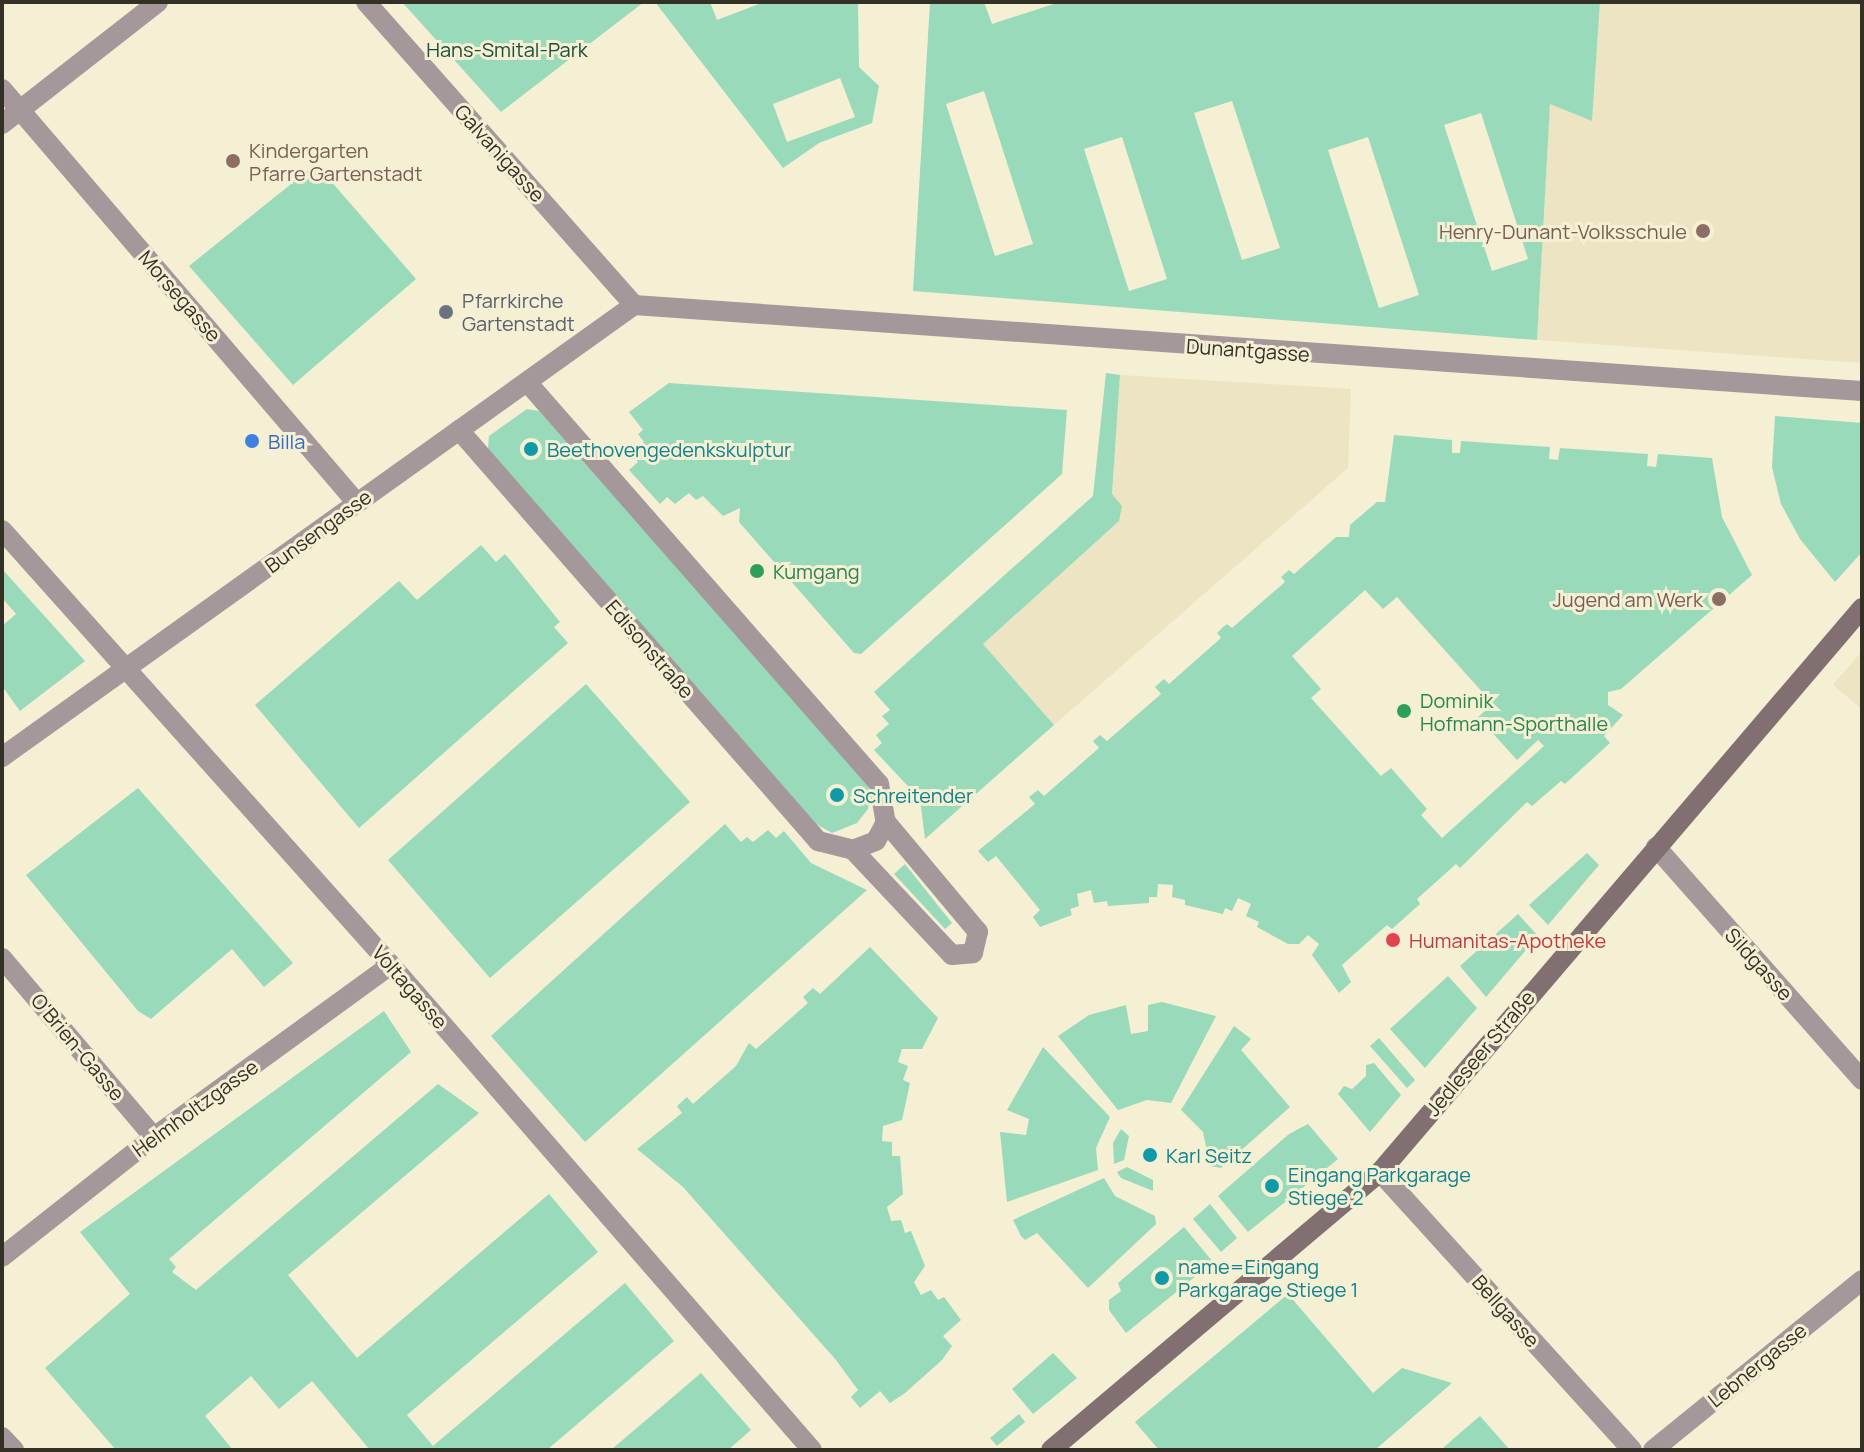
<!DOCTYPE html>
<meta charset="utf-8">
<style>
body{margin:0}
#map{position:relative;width:1864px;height:1452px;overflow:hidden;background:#f5efd4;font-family:Manrope,sans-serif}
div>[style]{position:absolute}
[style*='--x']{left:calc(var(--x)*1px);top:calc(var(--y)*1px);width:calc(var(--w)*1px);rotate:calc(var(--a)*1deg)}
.built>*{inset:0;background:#ece4c2}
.green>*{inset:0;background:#99dabb}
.street>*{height:20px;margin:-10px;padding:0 10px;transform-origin:10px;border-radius:10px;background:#a5989a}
.secondary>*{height:20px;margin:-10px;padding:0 10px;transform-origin:10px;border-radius:10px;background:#826f72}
.dots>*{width:22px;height:22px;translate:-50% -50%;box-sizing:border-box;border:4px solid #f5efd4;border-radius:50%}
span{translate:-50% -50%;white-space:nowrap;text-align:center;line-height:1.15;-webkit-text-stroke:6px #f5efd4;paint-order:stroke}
.park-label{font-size:20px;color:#194e39}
.education-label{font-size:20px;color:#785e54}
.left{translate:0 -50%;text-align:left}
.right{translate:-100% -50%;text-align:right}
.street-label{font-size:20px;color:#333026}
.worship-label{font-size:20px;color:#5b616d}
.shop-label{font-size:20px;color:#366cbe}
.culture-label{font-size:20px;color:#0d838f}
.leisure-label{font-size:20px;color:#27864d}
.health-label{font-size:20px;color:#be3a42}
.frame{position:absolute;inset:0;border:4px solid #333026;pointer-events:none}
</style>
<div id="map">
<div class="built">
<div style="clip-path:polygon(1600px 2px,1862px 2px,1862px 363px,1537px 340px,1550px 103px,1592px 121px)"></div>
<div style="clip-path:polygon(1120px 375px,1351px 389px,1348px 468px,1054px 725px,983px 644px,1119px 520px,1112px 494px)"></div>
<div style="clip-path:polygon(1862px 651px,1862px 709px,1833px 685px)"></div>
</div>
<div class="green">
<div style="clip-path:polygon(402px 2px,644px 2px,501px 112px)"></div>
<div style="clip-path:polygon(evenodd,655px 2px,710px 2px,717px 20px,764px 2px,858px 2px,859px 67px,879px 86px,872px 123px,819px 143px,783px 168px,655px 2px,840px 78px,855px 117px,787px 142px,773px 104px,840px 78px)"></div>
<div style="clip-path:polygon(evenodd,930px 2px,984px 2px,992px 24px,1060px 2px,1600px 2px,1592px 121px,1550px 104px,1537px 340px,913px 291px,930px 2px,984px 91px,1033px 244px,995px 256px,946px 104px,984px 91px,930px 2px,1232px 101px,1280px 248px,1242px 260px,1194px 113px,1232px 101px,930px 2px,1481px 113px,1528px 259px,1492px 271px,1444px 125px,1481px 113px,930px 2px,1122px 137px,1167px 279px,1129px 291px,1084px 149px,1122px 137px,930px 2px,1368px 137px,1419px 295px,1379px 308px,1328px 150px,1368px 137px)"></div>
<div style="clip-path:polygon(316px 164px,416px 279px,293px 385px,189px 266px)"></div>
<div style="clip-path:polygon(1106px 373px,1120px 375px,1112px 494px,1122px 506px,1119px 521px,983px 644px,1054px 725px,925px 839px,920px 799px,874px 750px,882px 743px,876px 735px,889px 724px,882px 716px,890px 710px,874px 692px,1093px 496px)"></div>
<div style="clip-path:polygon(669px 383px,1067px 410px,1062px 474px,861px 654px,854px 653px,739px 522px,740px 508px,723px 516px,703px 496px,696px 500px,689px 493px,675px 504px,667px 497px,660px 504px,629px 470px,638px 462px,631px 454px,644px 442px,638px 434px,643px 430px,629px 412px)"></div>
<div style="clip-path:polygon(527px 409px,539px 411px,862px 777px,871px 792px,868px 809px,857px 823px,832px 833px,816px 824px,488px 449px,489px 436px)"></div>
<div style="clip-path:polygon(1775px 416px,1862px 423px,1862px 552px,1835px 582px,1800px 539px,1781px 504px,1772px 467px)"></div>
<div style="clip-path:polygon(evenodd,1394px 435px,1452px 440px,1452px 453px,1460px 453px,1461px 441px,1550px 447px,1549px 459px,1558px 460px,1560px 448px,1648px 454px,1647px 466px,1656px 467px,1658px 454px,1712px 458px,1722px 517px,1752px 575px,1621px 689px,1608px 692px,1608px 705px,1623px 715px,1604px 736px,1610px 743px,1565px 784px,1561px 781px,1532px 806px,1527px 802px,1460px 868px,1456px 864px,1417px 899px,1420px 904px,1392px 929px,1387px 925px,1342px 965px,1351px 982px,1339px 993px,1312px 955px,1319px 944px,1308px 935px,1299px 944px,1288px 944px,1257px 927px,1259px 922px,1246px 916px,1251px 904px,1238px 898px,1232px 911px,1225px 908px,1223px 914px,1185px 905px,1185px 900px,1172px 897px,1173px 885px,1158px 884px,1157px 897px,1149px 897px,1149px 903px,1108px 906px,1107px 901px,1094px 903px,1091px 890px,1077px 894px,1079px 906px,1070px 909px,1072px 915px,1040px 927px,1033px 917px,1040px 910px,996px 856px,988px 862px,978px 851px,1035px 804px,1029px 797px,1038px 790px,1044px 796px,1099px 748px,1093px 741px,1100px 735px,1107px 741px,1161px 694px,1155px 687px,1164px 679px,1169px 684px,1221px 638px,1217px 633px,1222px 628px,1227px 624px,1232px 628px,1285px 582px,1281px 577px,1289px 570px,1294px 574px,1336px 537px,1349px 537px,1350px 525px,1377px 502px,1385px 502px,1394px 435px,1365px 590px,1383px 609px,1397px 597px,1493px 704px,1478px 717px,1517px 760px,1538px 740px,1544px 746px,1442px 838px,1421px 815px,1427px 809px,1391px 768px,1381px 776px,1311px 698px,1321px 689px,1292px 656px,1365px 590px)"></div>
<div style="clip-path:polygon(481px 545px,496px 562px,505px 554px,511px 561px,560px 622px,554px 627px,568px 643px,359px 828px,255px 705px,399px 581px,417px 600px)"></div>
<div style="clip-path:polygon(3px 570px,85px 661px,20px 711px,2px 686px,2px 626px,16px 614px,2px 598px)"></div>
<div style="clip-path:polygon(586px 684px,690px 802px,490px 978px,388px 860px)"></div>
<div style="clip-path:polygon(138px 788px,293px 963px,264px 987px,232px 949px,151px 1019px,138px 1011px,26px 875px)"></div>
<div style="clip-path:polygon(725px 824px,741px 842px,747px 837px,753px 842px,768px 830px,776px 838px,784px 831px,811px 863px,867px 890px,585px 1142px,491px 1036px)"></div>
<div style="clip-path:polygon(1587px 853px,1599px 865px,1548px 925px,1529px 905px)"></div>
<div style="clip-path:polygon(905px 864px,952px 923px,945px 929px,894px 874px)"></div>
<div style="clip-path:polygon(1518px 914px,1538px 936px,1486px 997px,1460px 966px)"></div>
<div style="clip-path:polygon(870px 947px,938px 1018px,922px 1049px,902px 1049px,898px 1062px,908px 1066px,903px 1080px,910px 1083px,902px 1120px,883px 1126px,882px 1141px,892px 1142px,892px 1156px,900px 1156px,903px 1194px,887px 1207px,891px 1221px,901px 1220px,905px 1233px,911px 1231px,925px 1266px,914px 1282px,921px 1295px,931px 1290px,938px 1300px,944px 1297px,961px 1320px,943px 1336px,952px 1346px,942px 1360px,905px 1393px,890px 1403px,880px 1391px,860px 1408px,851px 1397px,858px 1390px,836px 1360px,683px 1187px,637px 1149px,682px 1113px,677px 1106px,687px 1097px,693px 1104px,736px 1066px,749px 1043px,756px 1049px,808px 1003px,803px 997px,813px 988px,820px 994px)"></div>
<div style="clip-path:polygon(1448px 976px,1477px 1008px,1425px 1068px,1390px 1029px)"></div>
<div style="clip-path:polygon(1162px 1002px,1216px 1016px,1171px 1103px,1147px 1100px,1118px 1110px,1058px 1036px,1089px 1015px,1126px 1005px,1131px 1034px,1148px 1031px,1148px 1005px)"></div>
<div style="clip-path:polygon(384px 1011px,411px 1052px,169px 1259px,176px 1267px,172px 1272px,196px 1290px,438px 1084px,479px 1113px,288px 1275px,357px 1358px,549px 1194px,598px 1252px,407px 1415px,433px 1446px,625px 1283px,674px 1341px,547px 1450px,370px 1450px,312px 1381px,279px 1409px,251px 1376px,205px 1416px,233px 1450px,116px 1450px,45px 1368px,130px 1294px,80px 1232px)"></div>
<div style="clip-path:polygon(1234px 1026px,1251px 1039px,1241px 1050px,1290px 1107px,1221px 1168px,1210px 1166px,1203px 1132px,1181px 1110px)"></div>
<div style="clip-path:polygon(1379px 1038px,1415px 1080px,1407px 1088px,1370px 1046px)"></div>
<div style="clip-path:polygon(1043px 1047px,1110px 1117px,1096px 1148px,1098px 1170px,1007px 1202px,1000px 1132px,1026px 1135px,1029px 1119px,1007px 1110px)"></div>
<div style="clip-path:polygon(1374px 1063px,1401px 1095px,1370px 1132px,1338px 1094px,1344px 1086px,1352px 1089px,1366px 1076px,1366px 1065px)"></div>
<div style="clip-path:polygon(1308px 1124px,1338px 1159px,1248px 1232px,1218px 1196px,1289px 1134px)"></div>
<div style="clip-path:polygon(1121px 1129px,1129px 1136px,1124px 1160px,1114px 1164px,1113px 1143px)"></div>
<div style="clip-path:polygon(1127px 1167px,1153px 1180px,1153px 1191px,1121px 1178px,1117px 1172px)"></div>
<div style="clip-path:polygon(1104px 1178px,1115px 1196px,1155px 1216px,1156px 1224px,1088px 1288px,1037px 1233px,1025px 1240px,1021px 1236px,1013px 1220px)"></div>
<div style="clip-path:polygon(1210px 1204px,1237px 1238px,1221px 1252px,1193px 1219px)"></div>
<div style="clip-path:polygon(1184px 1227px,1213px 1262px,1126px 1333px,1109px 1310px,1109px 1300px,1121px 1291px,1118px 1283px)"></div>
<div style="clip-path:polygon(1288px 1294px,1373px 1393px,1402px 1368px,1452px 1383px,1375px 1450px,1159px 1450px,1135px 1422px)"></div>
<div style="clip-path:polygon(1053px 1353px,1077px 1378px,1033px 1414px,1012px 1389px)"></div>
<div style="clip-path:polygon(701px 1373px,751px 1430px,728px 1450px,611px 1450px)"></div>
<div style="clip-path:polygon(1019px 1414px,1025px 1422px,997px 1446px,990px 1438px)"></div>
<div style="clip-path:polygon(1480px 1416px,1510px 1450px,1441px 1450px,1452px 1440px)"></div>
</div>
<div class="street">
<div style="--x:366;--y:2;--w:405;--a:48.5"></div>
<div style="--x:2;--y:89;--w:545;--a:49.39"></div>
<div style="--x:2;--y:124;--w:198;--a:-38"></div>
<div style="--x:634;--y:305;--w:1231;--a:4.01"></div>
<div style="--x:527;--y:382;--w:534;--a:48.79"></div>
<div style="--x:879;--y:784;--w:39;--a:80"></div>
<div style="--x:886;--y:822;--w:21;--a:118"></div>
<div style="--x:876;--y:841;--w:25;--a:159"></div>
<div style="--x:459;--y:430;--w:546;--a:48.86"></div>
<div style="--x:818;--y:841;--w:36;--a:14"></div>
<div style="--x:853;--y:850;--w:144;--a:46.7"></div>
<div style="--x:952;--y:955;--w:21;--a:-5"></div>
<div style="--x:973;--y:953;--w:22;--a:-77"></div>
<div style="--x:978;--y:932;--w:143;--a:-129.9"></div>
<div style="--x:2;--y:530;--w:584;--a:48.2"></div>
<div style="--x:391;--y:965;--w:642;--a:49.04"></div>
<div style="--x:2;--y:757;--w:777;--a:-35.57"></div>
<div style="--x:1656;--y:847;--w:311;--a:48.5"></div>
<div style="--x:2;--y:958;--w:235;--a:49.7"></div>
<div style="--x:1380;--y:1172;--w:375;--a:47.8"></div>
<div style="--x:2;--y:1257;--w:194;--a:-38.3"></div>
<div style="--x:154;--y:1137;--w:293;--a:-36"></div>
<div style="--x:2;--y:1437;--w:18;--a:47"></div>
<div style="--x:1653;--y:1450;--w:269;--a:-39.1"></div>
</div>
<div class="secondary">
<div style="--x:1051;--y:1450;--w:431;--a:-40.2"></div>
<div style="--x:1380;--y:1172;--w:742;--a:-49.48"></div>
</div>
<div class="dots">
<div style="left:233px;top:161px;background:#8d6e63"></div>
<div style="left:1703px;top:231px;background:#8d6e63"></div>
<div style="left:446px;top:312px;background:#6b7280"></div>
<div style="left:252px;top:441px;background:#3f7fe0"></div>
<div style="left:531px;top:449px;background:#0f9aa8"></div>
<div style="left:757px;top:571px;background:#2e9e5b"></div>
<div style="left:1719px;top:599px;background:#8d6e63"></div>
<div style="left:1404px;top:711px;background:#2e9e5b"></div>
<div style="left:837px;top:795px;background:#0f9aa8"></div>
<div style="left:1393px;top:940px;background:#e0444e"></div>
<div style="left:1150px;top:1155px;background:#0f9aa8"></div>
<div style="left:1272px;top:1186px;background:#0f9aa8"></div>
<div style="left:1162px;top:1278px;background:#0f9aa8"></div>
</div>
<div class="park-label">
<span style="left:507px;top:49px">Hans-Smital-Park</span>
</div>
<div class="education-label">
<span class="left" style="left:249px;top:162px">Kindergarten<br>Pfarre Gartenstadt</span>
<span class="right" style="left:1687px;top:231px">Henry-Dunant-Volksschule</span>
<span class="right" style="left:1703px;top:599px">Jugend am Werk</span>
</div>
<div class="street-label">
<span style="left:500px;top:153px;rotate:48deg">Galvanigasse</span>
<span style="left:180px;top:296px;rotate:49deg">Morsegasse</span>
<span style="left:1248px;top:350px;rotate:4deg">Dunantgasse</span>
<span style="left:318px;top:531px;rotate:-36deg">Bunsengasse</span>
<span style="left:650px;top:649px;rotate:49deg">Edisonstraße</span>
<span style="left:1759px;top:964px;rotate:48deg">Sildgasse</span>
<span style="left:410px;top:987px;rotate:49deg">Voltagasse</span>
<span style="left:78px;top:1047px;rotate:50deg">O'Brien-Gasse</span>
<span style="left:1480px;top:1053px;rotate:-50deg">Jedleseer Straße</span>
<span style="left:195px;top:1108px;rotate:-36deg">Helmholtzgasse</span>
<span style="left:1506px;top:1311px;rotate:48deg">Bellgasse</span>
<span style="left:1757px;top:1365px;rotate:-39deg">Lebnergasse</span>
</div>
<div class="worship-label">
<span class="left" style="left:462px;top:312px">Pfarrkirche<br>Gartenstadt</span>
</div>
<div class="shop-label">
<span class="left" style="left:268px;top:441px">Billa</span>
</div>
<div class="culture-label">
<span class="left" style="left:547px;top:449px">Beethovengedenkskulptur</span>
<span class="left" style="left:853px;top:795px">Schreitender</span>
<span class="left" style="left:1166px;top:1155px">Karl Seitz</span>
<span class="left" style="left:1288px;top:1186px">Eingang Parkgarage<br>Stiege 2</span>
<span class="left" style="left:1178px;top:1278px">name=Eingang<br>Parkgarage Stiege 1</span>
</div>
<div class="leisure-label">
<span class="left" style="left:773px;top:571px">Kumgang</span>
<span class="left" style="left:1420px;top:712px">Dominik<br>Hofmann-Sporthalle</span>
</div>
<div class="health-label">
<span class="left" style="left:1409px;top:940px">Humanitas-Apotheke</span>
</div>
<div class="frame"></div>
</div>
